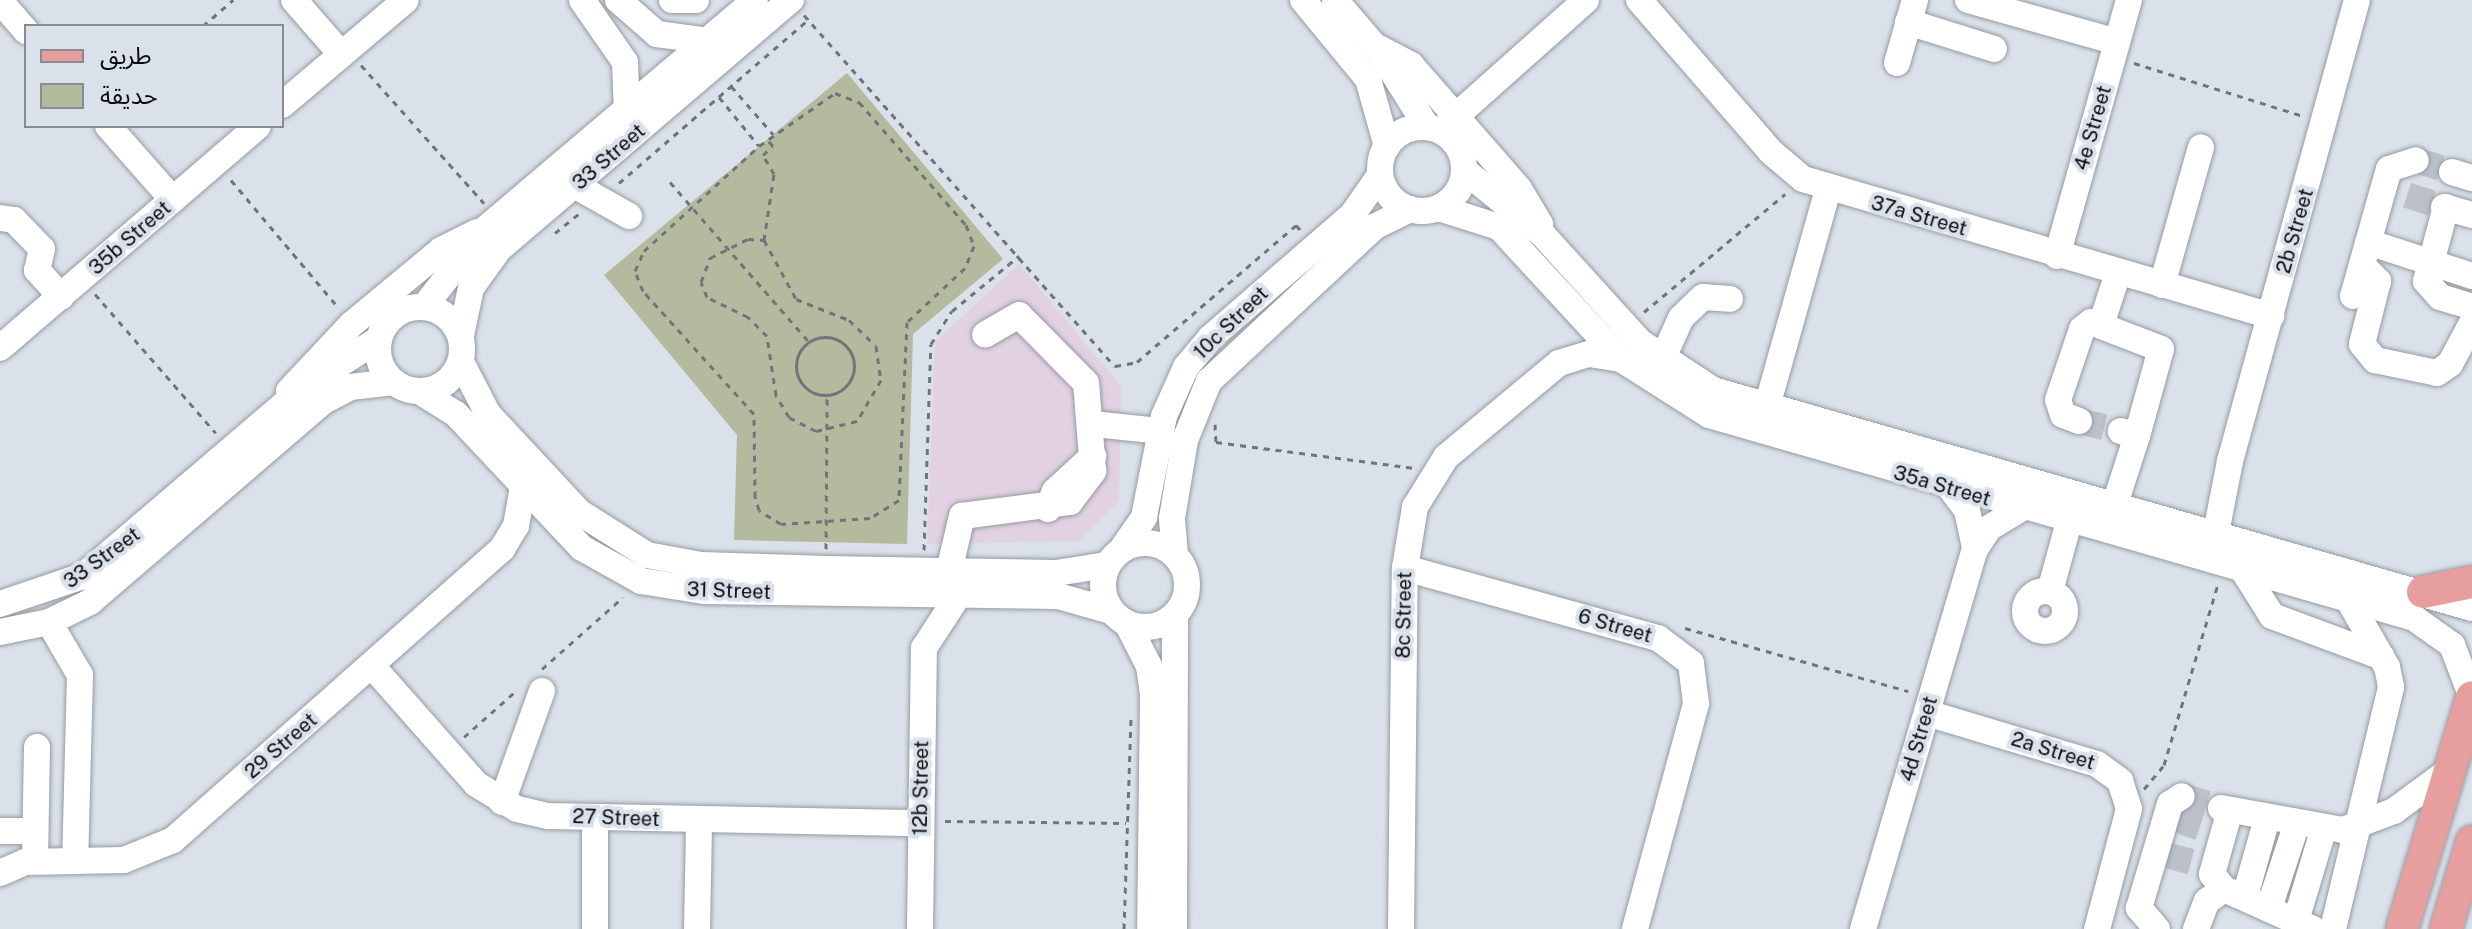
<!DOCTYPE html>
<meta charset="utf-8">
<style>
body{margin:0}
#map{position:relative;width:2472px;height:929px;overflow:hidden;background:#dbe1ea;font-family:"Public Sans","Noto Sans Arabic",sans-serif}
div>[style]{position:absolute}
[style*='--x']{left:calc(var(--x)*1px);top:calc(var(--y)*1px);width:calc(var(--w)*1px);rotate:calc(var(--a)*1deg)}
.medical>*{inset:0;background:#e2d1e2}
.green>*{inset:0;background:#b3ba9d}
.minor-tunnel>*{height:26px;margin-top:-13px;transform-origin:0;background:repeating-linear-gradient(90deg,#bcc1c9 0 26px,transparent 0 39px)}
.path>*{height:3px;margin-top:-1.5px;transform-origin:0;background:repeating-linear-gradient(90deg,#71757b 0 6px,transparent 0 12px)}
.path>.ring{margin:-1.5px;padding:0;box-sizing:content-box;background:none;border:3px solid #71757b;border-radius:50%}
.roads{filter:drop-shadow(0 0 2px #959ba2) drop-shadow(0 0 2px #959ba2)}
.minor>*{height:26px;margin:-13px;padding:0 13px;transform-origin:13px;border-radius:13px;background:#fff}
.minor>.ring{margin:-13px;padding:0;box-sizing:content-box;background:none;border:26px solid #fff;border-radius:50%}
.major>*{height:32px;margin:-16px;padding:0 16px;transform-origin:16px;border-radius:16px;background:#e69e9e}
span{translate:-50% -50%;white-space:nowrap;text-align:center;line-height:1.15;-webkit-text-stroke:8px #dbe1ea;paint-order:stroke}
.street-label{font-size:20px;color:#0a0c0f}
.legend{position:absolute;left:24px;top:24px;width:260px;height:104px;box-sizing:border-box;background:#dbe1ea;border:2px solid #878c92;margin:0;padding:10px 14px;list-style:none;font-size:24px;color:#0a0c0f}
.legend li{display:flex;align-items:center;gap:16px;height:40px}
.legend b{width:40px;border:2px solid #878c92}
</style>
<div id="map">
<div class="medical">
<div style="clip-path:polygon(1019px 264px,1121px 386px,1119px 501px,1079px 541px,927px 544px,935px 342px)"></div>
</div>
<div class="green">
<div style="clip-path:polygon(847px 73px,1003px 259px,913px 334px,907px 544px,734px 540px,737px 435px,604px 275px)"></div>
</div>
<div class="minor-tunnel">
<div style="--x:2416;--y:160;--w:38;--a:18"></div>
<div style="--x:2407;--y:195;--w:39;--a:18"></div>
<div style="--x:2079;--y:421;--w:43;--a:13.4"></div>
<div style="--x:2182;--y:796;--w:41;--a:17.1"></div>
<div style="--x:2175;--y:819;--w:28;--a:19"></div>
<div style="--x:2166;--y:855;--w:27;--a:15"></div>
</div>
<div class="path">
<div style="--x:804;--y:15;--w:469;--a:48.5"></div>
<div style="--x:1115;--y:366;--w:22;--a:-10"></div>
<div style="--x:1137;--y:362;--w:210;--a:-40.7"></div>
<div style="--x:1296;--y:225;--w:9;--a:49"></div>
<div style="--x:203;--y:26;--w:40;--a:-41"></div>
<div style="--x:2134;--y:63;--w:177;--a:17.4"></div>
<div style="--x:361;--y:65;--w:185;--a:48.3"></div>
<div style="--x:731;--y:86;--w:64;--a:48.8"></div>
<div style="--x:835;--y:93;--w:26;--a:21"></div>
<div style="--x:859;--y:102;--w:163;--a:49"></div>
<div style="--x:966;--y:225;--w:22;--a:69"></div>
<div style="--x:974;--y:246;--w:24;--a:112"></div>
<div style="--x:965;--y:268;--w:79;--a:137"></div>
<div style="--x:907;--y:322;--w:178;--a:92.6"></div>
<div style="--x:899;--y:500;--w:34;--a:148"></div>
<div style="--x:870;--y:518;--w:89;--a:176.1"></div>
<div style="--x:781;--y:524;--w:26;--a:-148"></div>
<div style="--x:759;--y:510;--w:14;--a:-107"></div>
<div style="--x:755;--y:497;--w:83;--a:-90.7"></div>
<div style="--x:754;--y:414;--w:166;--a:-132.1"></div>
<div style="--x:643;--y:291;--w:22;--a:-112"></div>
<div style="--x:635;--y:271;--w:22;--a:-66"></div>
<div style="--x:644;--y:251;--w:156;--a:-42.4"></div>
<div style="--x:759;--y:146;--w:93;--a:-34.9"></div>
<div style="--x:719;--y:97;--w:63;--a:50.8"></div>
<div style="--x:231;--y:180;--w:165;--a:49.9"></div>
<div style="--x:670;--y:182;--w:212;--a:49"></div>
<div style="--x:619;--y:183;--w:250;--a:-40.8"></div>
<div style="--x:555;--y:233;--w:32;--a:-39"></div>
<div style="--x:748;--y:239;--w:16;--a:4"></div>
<div style="--x:764;--y:240;--w:67;--a:61.5"></div>
<div style="--x:796;--y:299;--w:57;--a:21.6"></div>
<div style="--x:849;--y:320;--w:37;--a:44"></div>
<div style="--x:876;--y:346;--w:34;--a:82"></div>
<div style="--x:881;--y:380;--w:48;--a:120.3"></div>
<div style="--x:857;--y:421;--w:42;--a:166.3"></div>
<div style="--x:816;--y:431;--w:30;--a:-153"></div>
<div style="--x:789;--y:417;--w:26;--a:-121"></div>
<div style="--x:776;--y:395;--w:60;--a:-98.7"></div>
<div style="--x:767;--y:336;--w:27;--a:-135"></div>
<div style="--x:748;--y:317;--w:46;--a:-154"></div>
<div style="--x:707;--y:297;--w:16;--a:-112"></div>
<div style="--x:701;--y:282;--w:26;--a:-69"></div>
<div style="--x:710;--y:258;--w:42;--a:-26.6"></div>
<div style="--x:764;--y:240;--w:67;--a:-81.4"></div>
<div style="--x:774;--y:174;--w:22;--a:-120"></div>
<div style="--x:763;--y:155;--w:13;--a:-42"></div>
<div style="--x:773;--y:146;--w:9;--a:-131"></div>
<div style="--x:95;--y:294;--w:184;--a:49"></div>
<div style="--x:1644;--y:312;--w:184;--a:-39.9"></div>
<div class="ring" style="left:796px;top:337px;width:55px;height:55px"></div>
<div style="--x:1215;--y:424;--w:18;--a:87"></div>
<div style="--x:1216;--y:442;--w:200;--a:7.5"></div>
<div style="--x:826;--y:549;--w:152;--a:-89.6"></div>
<div style="--x:924;--y:550;--w:206;--a:-88.1"></div>
<div style="--x:931;--y:344;--w:39;--a:-58"></div>
<div style="--x:952;--y:311;--w:87;--a:-39.4"></div>
<div style="--x:1685;--y:628;--w:232;--a:15.8"></div>
<div style="--x:542;--y:669;--w:108;--a:-41.6"></div>
<div style="--x:464;--y:737;--w:72;--a:-41.6"></div>
<div style="--x:2144;--y:789;--w:31;--a:-50"></div>
<div style="--x:2164;--y:765;--w:189;--a:-73.4"></div>
<div style="--x:945;--y:821;--w:181;--a:0.6"></div>
<div style="--x:1124;--y:929;--w:212;--a:-88.1"></div>
</div>
<div class="roads">
<div class="minor">
<div style="--x:294;--y:0;--w:72;--a:49"></div>
<div style="--x:582;--y:0;--w:75;--a:55.3"></div>
<div style="--x:625;--y:62;--w:52;--a:87.8"></div>
<div style="--x:618;--y:0;--w:52;--a:41.1"></div>
<div style="--x:657;--y:34;--w:52;--a:7.7"></div>
<div style="--x:672;--y:0;--w:24;--a:0"></div>
<div style="--x:1303;--y:0;--w:102;--a:50.6"></div>
<div style="--x:1368;--y:79;--w:70;--a:74.2"></div>
<div style="--x:1335;--y:0;--w:72;--a:49.5"></div>
<div style="--x:1382;--y:55;--w:85;--a:58"></div>
<div style="--x:1639;--y:0;--w:201;--a:49"></div>
<div style="--x:1771;--y:152;--w:42;--a:40.2"></div>
<div style="--x:1803;--y:179;--w:488;--a:16.3"></div>
<div style="--x:1968;--y:0;--w:155;--a:15.7"></div>
<div style="--x:0;--y:1;--w:40;--a:49"></div>
<div style="--x:1908;--y:22;--w:90;--a:17.4"></div>
<div style="--x:1375;--y:46;--w:41;--a:27.8"></div>
<div style="--x:1411;--y:65;--w:164;--a:48.9"></div>
<div style="--x:1519;--y:189;--w:41;--a:59"></div>
<div style="--x:1897;--y:63;--w:66;--a:-74.1"></div>
<div style="--x:282;--y:105;--w:162;--a:-40.3"></div>
<div style="--x:1456;--y:116;--w:174;--a:-41.7"></div>
<div style="--x:108;--y:126;--w:98;--a:48.7"></div>
<div class="ring" style="left:1380px;top:127px;width:58px;height:58px"></div>
<div style="--x:1464;--y:170;--w:102;--a:39.4"></div>
<div style="--x:1543;--y:235;--w:144;--a:47.8"></div>
<div style="--x:1640;--y:342;--w:87;--a:33.3"></div>
<div style="--x:1713;--y:390;--w:790;--a:16.03"></div>
<div style="--x:2452;--y:172;--w:21;--a:17"></div>
<div style="--x:576;--y:186;--w:61;--a:29.5"></div>
<div style="--x:2444;--y:207;--w:29;--a:16"></div>
<div style="--x:2446;--y:207;--w:77;--a:105.1"></div>
<div style="--x:2426;--y:281;--w:21;--a:49"></div>
<div style="--x:2440;--y:297;--w:34;--a:17"></div>
<div style="--x:1439;--y:208;--w:63;--a:17.6"></div>
<div style="--x:1499;--y:227;--w:180;--a:47.3"></div>
<div style="--x:1621;--y:359;--w:104;--a:32.5"></div>
<div style="--x:1709;--y:415;--w:734;--a:16.06"></div>
<div style="--x:2414;--y:618;--w:47;--a:35.4"></div>
<div style="--x:2452;--y:645;--w:56;--a:69"></div>
<div style="--x:0;--y:218;--w:14;--a:8"></div>
<div style="--x:14;--y:220;--w:40;--a:46"></div>
<div style="--x:42;--y:249;--w:22;--a:103"></div>
<div style="--x:37;--y:270;--w:36;--a:48"></div>
<div style="--x:2368;--y:242;--w:109;--a:18.1"></div>
<div style="--x:2057;--y:256;--w:266;--a:-74.3"></div>
<div style="--x:2362;--y:265;--w:23;--a:45"></div>
<div style="--x:2378;--y:281;--w:65;--a:104.3"></div>
<div style="--x:2362;--y:344;--w:21;--a:51"></div>
<div style="--x:2375;--y:360;--w:63;--a:11.8"></div>
<div style="--x:2437;--y:373;--w:16;--a:-35"></div>
<div style="--x:2450;--y:364;--w:47;--a:-61.8"></div>
<div style="--x:2162;--y:285;--w:143;--a:-74.2"></div>
<div style="--x:2353;--y:296;--w:132;--a:-74.2"></div>
<div style="--x:2389;--y:169;--w:28;--a:-18"></div>
<div class="ring" style="left:378px;top:307px;width:58px;height:58px"></div>
<div style="--x:424;--y:307;--w:98;--a:-52.1"></div>
<div style="--x:484;--y:230;--w:355;--a:-40.3"></div>
<div style="--x:2101;--y:325;--w:55;--a:-71.9"></div>
<div style="--x:461;--y:335;--w:48;--a:-78"></div>
<div style="--x:471;--y:288;--w:48;--a:-54.3"></div>
<div style="--x:499;--y:249;--w:384;--a:-40.5"></div>
<div style="--x:0;--y:348;--w:340;--a:-40.7"></div>
<div style="--x:1662;--y:360;--w:46;--a:-65.7"></div>
<div style="--x:1681;--y:318;--w:30;--a:-44"></div>
<div style="--x:1703;--y:297;--w:27;--a:4"></div>
<div style="--x:461;--y:362;--w:59;--a:62.6"></div>
<div style="--x:488;--y:414;--w:134;--a:47.1"></div>
<div style="--x:579;--y:512;--w:80;--a:32.3"></div>
<div style="--x:647;--y:555;--w:55;--a:10.5"></div>
<div style="--x:701;--y:565;--w:125;--a:1.8"></div>
<div style="--x:826;--y:569;--w:230;--a:1"></div>
<div style="--x:1056;--y:573;--w:52;--a:-8.9"></div>
<div style="--x:289;--y:391;--w:92;--a:-46.8"></div>
<div style="--x:352;--y:324;--w:116;--a:-39.7"></div>
<div style="--x:441;--y:250;--w:40;--a:-26.6"></div>
<div style="--x:419;--y:391;--w:44;--a:31.9"></div>
<div style="--x:456;--y:414;--w:184;--a:46.8"></div>
<div style="--x:582;--y:548;--w:68;--a:29.2"></div>
<div style="--x:641;--y:581;--w:65;--a:8.9"></div>
<div style="--x:705;--y:591;--w:353;--a:0.8"></div>
<div style="--x:1058;--y:596;--w:55;--a:15.8"></div>
<div style="--x:1766;--y:410;--w:229;--a:-74.3"></div>
<div style="--x:2079;--y:421;--w:17;--a:-159"></div>
<div style="--x:2063;--y:415;--w:16;--a:-108"></div>
<div style="--x:2058;--y:400;--w:75;--a:-71.3"></div>
<div style="--x:2082;--y:329;--w:11;--a:-38"></div>
<div style="--x:2091;--y:322;--w:75;--a:21.1"></div>
<div style="--x:2161;--y:349;--w:90;--a:105.4"></div>
<div style="--x:2137;--y:436;--w:17;--a:-163"></div>
<div style="--x:1093;--y:424;--w:68;--a:5.9"></div>
<div style="--x:1951;--y:489;--w:26;--a:53"></div>
<div style="--x:1967;--y:510;--w:40;--a:78"></div>
<div style="--x:2114;--y:507;--w:75;--a:-72.1"></div>
<div style="--x:1048;--y:509;--w:19;--a:-69"></div>
<div style="--x:1055;--y:491;--w:52;--a:-42.6"></div>
<div class="ring" style="left:1103px;top:543px;width:58px;height:58px"></div>
<div style="--x:1122;--y:549;--w:39;--a:-55"></div>
<div style="--x:1144;--y:517;--w:103;--a:-78.8"></div>
<div style="--x:1164;--y:416;--w:54;--a:-65.8"></div>
<div style="--x:1186;--y:367;--w:38;--a:-50"></div>
<div style="--x:1210;--y:338;--w:189;--a:-40.9"></div>
<div style="--x:1353;--y:214;--w:47;--a:-55.3"></div>
<div style="--x:2212;--y:553;--w:94;--a:-78.9"></div>
<div style="--x:2230;--y:461;--w:478;--a:-74.6"></div>
<div style="--x:1175;--y:554;--w:36;--a:-95"></div>
<div style="--x:1172;--y:518;--w:79;--a:-80.5"></div>
<div style="--x:1185;--y:440;--w:64;--a:-67.9"></div>
<div style="--x:1209;--y:381;--w:226;--a:-43"></div>
<div style="--x:1374;--y:227;--w:40;--a:-26.6"></div>
<div style="--x:1405;--y:568;--w:263;--a:15.5"></div>
<div style="--x:1658;--y:638;--w:41;--a:37.1"></div>
<div style="--x:1691;--y:663;--w:41;--a:83"></div>
<div style="--x:1696;--y:704;--w:233;--a:105.2"></div>
<div style="--x:2243;--y:570;--w:54;--a:57.8"></div>
<div style="--x:2272;--y:616;--w:117;--a:20.4"></div>
<div style="--x:949;--y:571;--w:57;--a:-76.7"></div>
<div style="--x:962;--y:516;--w:109;--a:-7.4"></div>
<div style="--x:1070;--y:502;--w:39;--a:-53"></div>
<div style="--x:1093;--y:471;--w:88;--a:-94.5"></div>
<div style="--x:1086;--y:383;--w:95;--a:-134.6"></div>
<div style="--x:1019;--y:315;--w:39;--a:150"></div>
<div class="ring" style="left:2025px;top:591px;width:14px;height:14px"></div>
<div style="--x:2050;--y:591;--w:72;--a:-74.6"></div>
<div style="--x:0;--y:604;--w:88;--a:-18.6"></div>
<div style="--x:83;--y:576;--w:291;--a:-40.5"></div>
<div style="--x:304;--y:387;--w:89;--a:-32.6"></div>
<div style="--x:49;--y:622;--w:61;--a:59.7"></div>
<div style="--x:80;--y:675;--w:186;--a:91.5"></div>
<div style="--x:1127;--y:623;--w:48;--a:62.9"></div>
<div style="--x:1149;--y:666;--w:30;--a:82"></div>
<div style="--x:1153;--y:696;--w:233;--a:90.7"></div>
<div style="--x:0;--y:632;--w:50;--a:-11.5"></div>
<div style="--x:49;--y:622;--w:46;--a:-26"></div>
<div style="--x:90;--y:602;--w:308;--a:-40.7"></div>
<div style="--x:324;--y:401;--w:30;--a:-28"></div>
<div style="--x:350;--y:387;--w:44;--a:-6.5"></div>
<div style="--x:373;--y:667;--w:156;--a:48.6"></div>
<div style="--x:476;--y:784;--w:48;--a:31.4"></div>
<div style="--x:517;--y:809;--w:32;--a:13"></div>
<div style="--x:548;--y:816;--w:372;--a:1.1"></div>
<div style="--x:1927;--y:713;--w:177;--a:16.7"></div>
<div style="--x:2097;--y:764;--w:29;--a:36"></div>
<div style="--x:2120;--y:781;--w:29;--a:72"></div>
<div style="--x:2129;--y:809;--w:124;--a:104.9"></div>
<div style="--x:502;--y:802;--w:118;--a:-70.2"></div>
<div style="--x:2221;--y:808;--w:124;--a:10.2"></div>
<div style="--x:2343;--y:830;--w:54;--a:-20.4"></div>
<div style="--x:2394;--y:811;--w:71;--a:-36.4"></div>
<div style="--x:595;--y:817;--w:112;--a:90"></div>
<div style="--x:0;--y:831;--w:34;--a:0"></div>
<div style="--x:35;--y:861;--w:114;--a:-89"></div>
<div style="--x:0;--y:873;--w:27;--a:-24"></div>
<div style="--x:25;--y:862;--w:99;--a:-1.2"></div>
<div style="--x:124;--y:860;--w:53;--a:-22.2"></div>
<div style="--x:173;--y:840;--w:439;--a:-41.5"></div>
<div style="--x:502;--y:549;--w:27;--a:-59"></div>
<div style="--x:516;--y:526;--w:39;--a:-80"></div>
<div style="--x:2224;--y:889;--w:19;--a:-129"></div>
<div style="--x:2212;--y:874;--w:66;--a:-74.3"></div>
<div style="--x:2245;--y:896;--w:80;--a:-74.1"></div>
<div style="--x:2270;--y:905;--w:83;--a:-71.8"></div>
<div style="--x:2297;--y:917;--w:90;--a:-73.2"></div>
<div style="--x:697;--y:929;--w:109;--a:-88.9"></div>
<div style="--x:920;--y:929;--w:281;--a:-89.2"></div>
<div style="--x:924;--y:648;--w:62;--a:-56.8"></div>
<div style="--x:1174;--y:929;--w:314;--a:-89.8"></div>
<div style="--x:1401;--y:929;--w:361;--a:-89.4"></div>
<div style="--x:1405;--y:568;--w:62;--a:-80.7"></div>
<div style="--x:1415;--y:507;--w:59;--a:-58.2"></div>
<div style="--x:1446;--y:457;--w:147;--a:-39.8"></div>
<div style="--x:1559;--y:363;--w:31;--a:-17"></div>
<div style="--x:1589;--y:354;--w:32;--a:9"></div>
<div style="--x:1863;--y:929;--w:396;--a:-73.6"></div>
<div style="--x:1975;--y:549;--w:25;--a:-56"></div>
<div style="--x:1989;--y:528;--w:39;--a:-31"></div>
<div style="--x:2157;--y:929;--w:28;--a:-131"></div>
<div style="--x:2139;--y:908;--w:109;--a:-73.4"></div>
<div style="--x:2170;--y:804;--w:14;--a:-34"></div>
<div style="--x:2196;--y:929;--w:30;--a:-69"></div>
<div style="--x:2207;--y:901;--w:21;--a:-35"></div>
<div style="--x:2224;--y:889;--w:98;--a:24.2"></div>
<div style="--x:2333;--y:929;--w:249;--a:-76.5"></div>
<div style="--x:2391;--y:687;--w:20;--a:-101"></div>
<div style="--x:2387;--y:667;--w:78;--a:-119.8"></div>
</div>
<div class="major">
<div style="--x:2423;--y:592;--w:50;--a:-11.5"></div>
<div style="--x:2402;--y:929;--w:242;--a:-73.2"></div>
<div style="--x:2446;--y:929;--w:91;--a:-73.4"></div>
</div>
</div>
<div class="street-label">
<span style="left:2093px;top:128px;rotate:-74deg">4e Street</span>
<span style="left:609px;top:157px;rotate:-41deg">33 Street</span>
<span style="left:1919px;top:216px;rotate:16deg">37a Street</span>
<span style="left:2295px;top:231px;rotate:-74deg">2b Street</span>
<span style="left:130px;top:238px;rotate:-41deg">35b Street</span>
<span style="left:1231px;top:323px;rotate:-44deg">10c Street</span>
<span style="left:1942px;top:486px;rotate:16deg">35a Street</span>
<span style="left:102px;top:558px;rotate:-36deg">33 Street</span>
<span style="left:729px;top:591px;rotate:2deg">31 Street</span>
<span style="left:1404px;top:615px;rotate:-89deg">8c Street</span>
<span style="left:1615px;top:626px;rotate:16deg">6 Street</span>
<span style="left:1919px;top:739px;rotate:-74deg">4d Street</span>
<span style="left:281px;top:746px;rotate:-41deg">29 Street</span>
<span style="left:2053px;top:751px;rotate:17deg">2a Street</span>
<span style="left:921px;top:788px;rotate:-89deg">12b Street</span>
<span style="left:616px;top:818px;rotate:2deg">27 Street</span>
</div>
<ul class="legend">
<li><b style="height:10px;background:#e69e9e"></b>طريق</li>
<li><b style="height:22px;background:#b3ba9d"></b>حديقة</li>
</ul>
</div>
